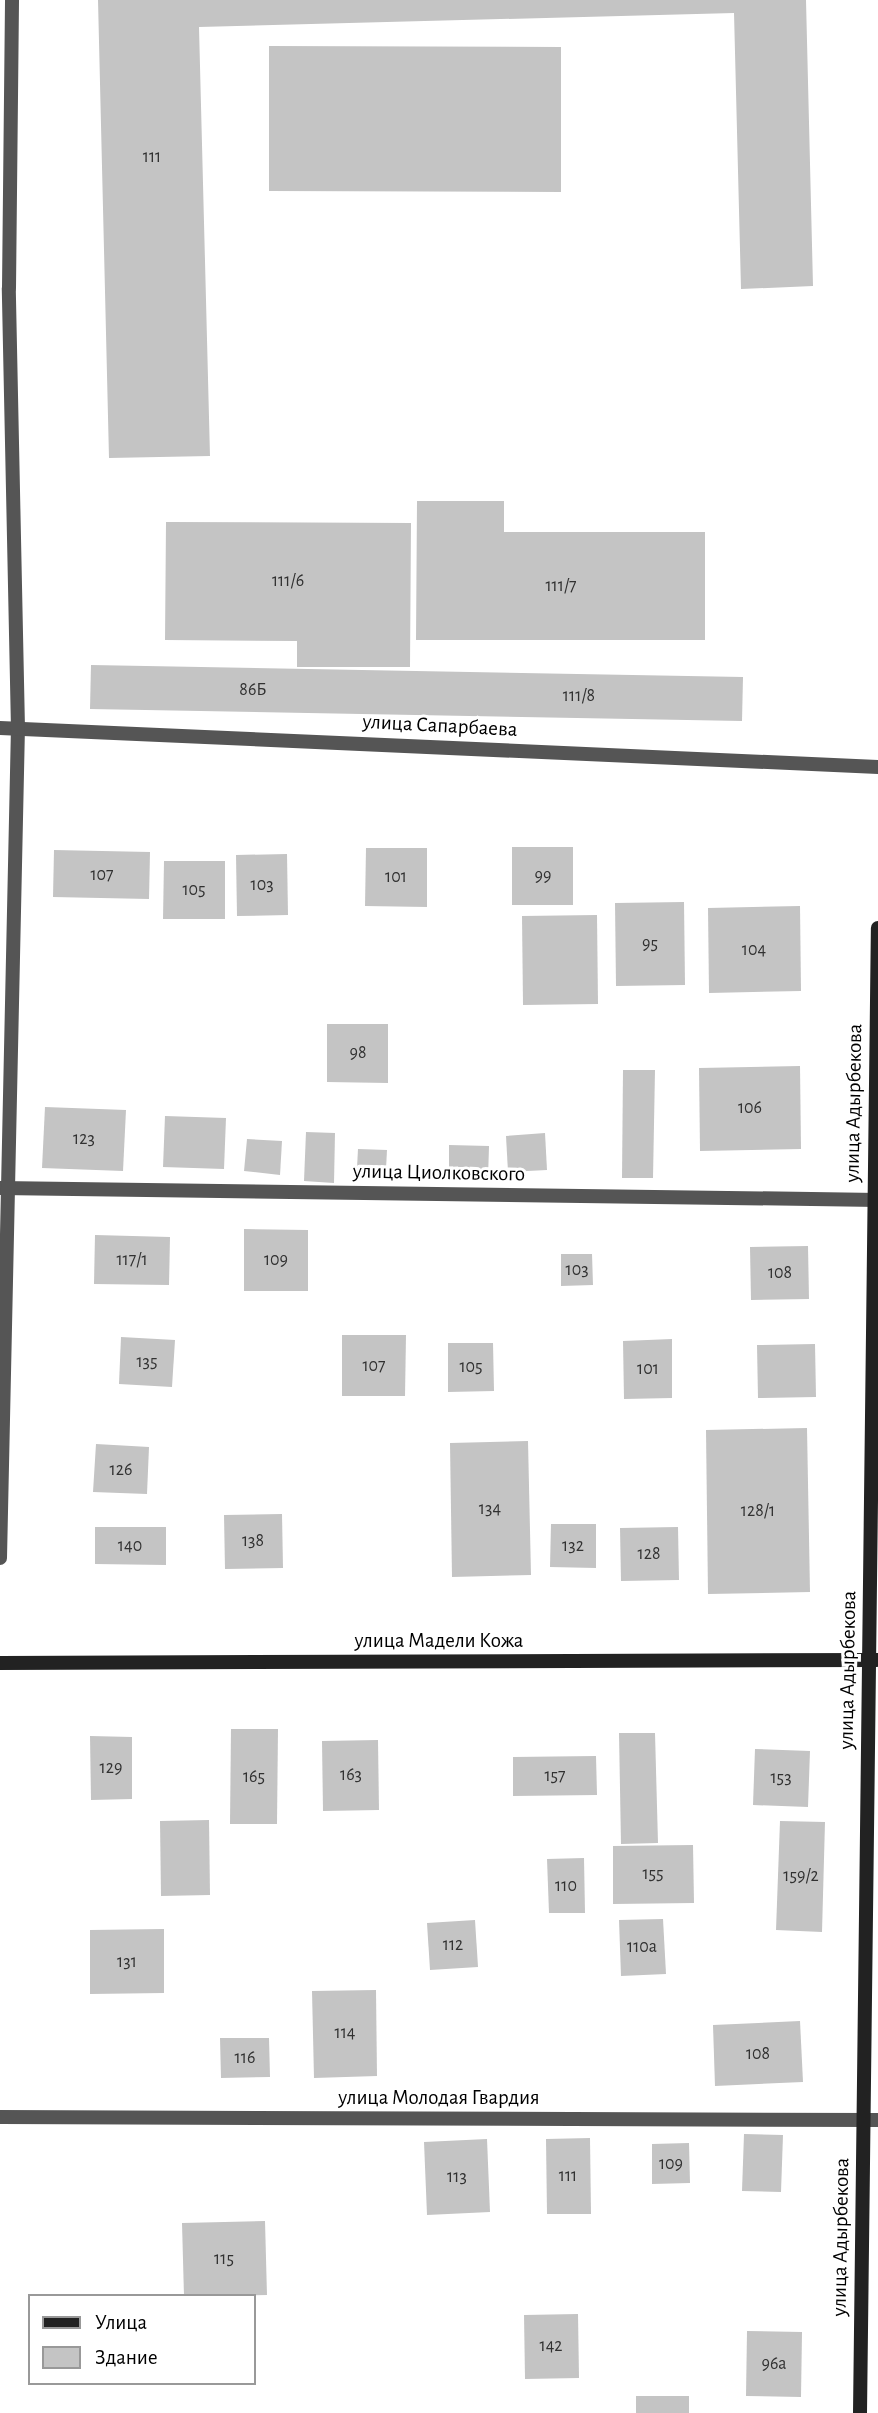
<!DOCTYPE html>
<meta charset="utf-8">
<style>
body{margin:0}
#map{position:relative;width:878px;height:2413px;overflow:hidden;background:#fff;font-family:"Alegreya Sans",sans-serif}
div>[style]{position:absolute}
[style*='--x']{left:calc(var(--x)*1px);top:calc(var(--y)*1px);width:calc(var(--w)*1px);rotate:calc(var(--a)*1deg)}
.building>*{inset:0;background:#c4c4c4}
.minor>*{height:14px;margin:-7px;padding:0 7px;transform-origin:7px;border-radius:7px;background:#555}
.secondary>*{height:14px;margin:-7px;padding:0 7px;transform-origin:7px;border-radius:7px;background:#222}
span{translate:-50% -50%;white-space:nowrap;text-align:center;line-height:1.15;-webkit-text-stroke:6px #fff;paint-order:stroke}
.number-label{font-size:18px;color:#313131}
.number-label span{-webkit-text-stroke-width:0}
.street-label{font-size:21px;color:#000}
.legend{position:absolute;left:28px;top:2294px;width:228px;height:91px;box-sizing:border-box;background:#fff;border:2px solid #999;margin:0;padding:9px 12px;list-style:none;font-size:21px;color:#000}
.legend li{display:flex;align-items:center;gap:14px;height:35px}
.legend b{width:35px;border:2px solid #999}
</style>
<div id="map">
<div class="building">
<div style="clip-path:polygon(98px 0,806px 0,813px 286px,741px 289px,734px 13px,199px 27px,210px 456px,109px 458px)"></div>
<div style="clip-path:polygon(269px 46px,561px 47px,561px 192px,269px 191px)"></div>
<div style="clip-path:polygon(417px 501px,504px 501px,504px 532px,705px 532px,705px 640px,416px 640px)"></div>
<div style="clip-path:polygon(166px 522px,411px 523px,410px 667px,297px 667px,297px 641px,165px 640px)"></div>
<div style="clip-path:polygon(91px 665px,743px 677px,742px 721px,90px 709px)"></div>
<div style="clip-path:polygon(512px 847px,573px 847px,573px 905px,512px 905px)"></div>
<div style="clip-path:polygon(366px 848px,427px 848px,427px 907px,365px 906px)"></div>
<div style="clip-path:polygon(54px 850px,150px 852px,149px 899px,53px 897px)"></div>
<div style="clip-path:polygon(287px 854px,288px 915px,237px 916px,236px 855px)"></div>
<div style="clip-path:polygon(164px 861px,225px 861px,225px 919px,163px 919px)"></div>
<div style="clip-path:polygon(684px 902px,685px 985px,616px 986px,615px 903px)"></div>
<div style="clip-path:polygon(800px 906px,801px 991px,709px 993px,708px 908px)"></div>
<div style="clip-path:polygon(597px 915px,598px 1004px,523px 1005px,522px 916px)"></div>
<div style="clip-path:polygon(327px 1024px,388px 1024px,388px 1083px,327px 1082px)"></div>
<div style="clip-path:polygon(800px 1066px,801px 1149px,700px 1151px,699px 1068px)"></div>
<div style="clip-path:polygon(623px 1070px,655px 1070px,653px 1178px,622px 1178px)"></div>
<div style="clip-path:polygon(45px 1107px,126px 1110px,123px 1171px,42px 1168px)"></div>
<div style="clip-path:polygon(165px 1116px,226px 1118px,224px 1169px,163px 1167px)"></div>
<div style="clip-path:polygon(306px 1132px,335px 1133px,334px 1183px,304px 1181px)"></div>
<div style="clip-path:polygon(545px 1133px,547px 1170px,508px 1172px,506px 1136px)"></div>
<div style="clip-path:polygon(247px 1139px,282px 1141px,280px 1175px,244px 1171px)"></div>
<div style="clip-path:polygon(449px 1145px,489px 1146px,488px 1178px,449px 1177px)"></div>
<div style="clip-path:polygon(358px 1149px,387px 1150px,386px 1169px,357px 1168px)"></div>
<div style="clip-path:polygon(244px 1229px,308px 1230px,308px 1291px,244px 1291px)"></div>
<div style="clip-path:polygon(95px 1235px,170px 1237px,169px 1285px,94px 1284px)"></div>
<div style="clip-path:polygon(808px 1246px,809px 1299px,751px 1300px,750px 1247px)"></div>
<div style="clip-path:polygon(561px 1254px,592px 1254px,593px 1285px,561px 1286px)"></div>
<div style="clip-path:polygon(342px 1335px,406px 1335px,405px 1396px,342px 1396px)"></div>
<div style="clip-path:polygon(121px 1337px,175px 1340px,172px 1387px,119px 1384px)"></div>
<div style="clip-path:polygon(672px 1339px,672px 1398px,624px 1399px,623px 1341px)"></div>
<div style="clip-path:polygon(448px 1343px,493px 1343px,494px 1391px,448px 1392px)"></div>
<div style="clip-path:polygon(815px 1344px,816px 1397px,758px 1398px,757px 1345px)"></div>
<div style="clip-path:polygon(807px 1428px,810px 1592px,708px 1594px,706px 1430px)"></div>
<div style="clip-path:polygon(528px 1441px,531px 1575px,452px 1577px,450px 1443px)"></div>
<div style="clip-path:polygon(96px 1444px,149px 1447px,147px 1494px,93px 1492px)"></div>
<div style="clip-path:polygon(282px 1514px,283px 1568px,225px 1569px,224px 1515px)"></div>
<div style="clip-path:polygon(551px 1524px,596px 1524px,596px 1568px,550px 1567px)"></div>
<div style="clip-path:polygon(95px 1527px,166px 1527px,166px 1565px,95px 1564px)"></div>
<div style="clip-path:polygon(678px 1527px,679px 1580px,621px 1581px,620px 1528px)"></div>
<div style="clip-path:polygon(231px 1729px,278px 1729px,277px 1824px,230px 1824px)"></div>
<div style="clip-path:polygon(619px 1733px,655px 1733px,658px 1843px,621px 1844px)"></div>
<div style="clip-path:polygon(90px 1736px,132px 1737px,132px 1799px,91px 1800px)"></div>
<div style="clip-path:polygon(378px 1740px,379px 1810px,323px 1811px,322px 1741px)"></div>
<div style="clip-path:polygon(755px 1749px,810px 1751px,808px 1807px,753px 1805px)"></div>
<div style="clip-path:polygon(596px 1756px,597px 1795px,513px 1796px,513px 1757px)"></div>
<div style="clip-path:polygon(209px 1820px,210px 1895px,161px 1896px,160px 1821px)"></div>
<div style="clip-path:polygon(780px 1821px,825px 1822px,822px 1932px,776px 1930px)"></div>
<div style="clip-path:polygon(693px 1845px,694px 1903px,613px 1904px,613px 1846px)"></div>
<div style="clip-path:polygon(584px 1858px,585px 1913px,549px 1913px,547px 1859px)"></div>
<div style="clip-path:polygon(663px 1919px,666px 1974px,621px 1976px,619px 1920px)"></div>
<div style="clip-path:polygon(475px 1920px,478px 1967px,430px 1970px,427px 1923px)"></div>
<div style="clip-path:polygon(164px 1929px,164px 1993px,90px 1994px,90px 1930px)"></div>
<div style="clip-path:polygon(376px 1990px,377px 2076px,314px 2078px,312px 1991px)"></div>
<div style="clip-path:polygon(800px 2021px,803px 2082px,715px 2086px,713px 2025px)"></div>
<div style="clip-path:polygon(220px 2038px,269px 2038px,270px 2077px,221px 2078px)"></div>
<div style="clip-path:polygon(744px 2134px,783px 2135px,781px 2192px,742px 2191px)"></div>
<div style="clip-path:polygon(590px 2138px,591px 2214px,547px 2214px,546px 2139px)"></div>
<div style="clip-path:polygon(487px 2139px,490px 2212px,427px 2215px,424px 2142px)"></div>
<div style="clip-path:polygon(689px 2143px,690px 2183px,652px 2184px,652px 2144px)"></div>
<div style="clip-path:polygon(265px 2221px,267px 2295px,184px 2296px,182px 2223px)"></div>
<div style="clip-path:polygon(578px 2314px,579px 2378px,525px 2379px,524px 2315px)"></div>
<div style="clip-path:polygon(747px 2331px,802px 2332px,801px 2397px,746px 2396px)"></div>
<div style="clip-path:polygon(636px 2396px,689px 2396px,689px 2413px,636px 2413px)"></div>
</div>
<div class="minor">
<div style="--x:0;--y:728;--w:879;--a:2.54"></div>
<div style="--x:0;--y:1188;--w:878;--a:0.78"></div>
<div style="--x:0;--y:1558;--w:829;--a:-88.76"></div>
<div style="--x:18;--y:729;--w:441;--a:-91.2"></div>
<div style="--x:9;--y:288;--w:288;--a:-89.4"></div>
<div style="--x:0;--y:2117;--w:878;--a:0.2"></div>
</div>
<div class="secondary">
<div style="--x:0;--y:1663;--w:877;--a:-0.2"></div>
<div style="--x:860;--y:2413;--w:1485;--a:-89.31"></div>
</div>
<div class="number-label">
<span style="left:152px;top:157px">111</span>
<span style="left:288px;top:581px">111/6</span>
<span style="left:561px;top:586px">111/7</span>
<span style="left:253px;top:690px">86Б</span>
<span style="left:579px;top:696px">111/8</span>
<span style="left:102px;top:875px">107</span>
<span style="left:543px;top:876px">99</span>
<span style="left:396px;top:877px">101</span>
<span style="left:262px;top:885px">103</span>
<span style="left:194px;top:890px">105</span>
<span style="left:650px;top:944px">95</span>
<span style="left:754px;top:950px">104</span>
<span style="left:358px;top:1053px">98</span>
<span style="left:750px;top:1108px">106</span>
<span style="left:84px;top:1139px">123</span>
<span style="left:132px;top:1260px">117/1</span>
<span style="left:276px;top:1260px">109</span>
<span style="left:577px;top:1270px">103</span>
<span style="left:780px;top:1273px">108</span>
<span style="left:147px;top:1362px">135</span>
<span style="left:374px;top:1366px">107</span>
<span style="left:471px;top:1367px">105</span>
<span style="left:648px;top:1369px">101</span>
<span style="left:121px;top:1470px">126</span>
<span style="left:490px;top:1509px">134</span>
<span style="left:758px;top:1511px">128/1</span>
<span style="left:253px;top:1541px">138</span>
<span style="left:130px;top:1546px">140</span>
<span style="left:573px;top:1546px">132</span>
<span style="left:649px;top:1554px">128</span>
<span style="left:111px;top:1768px">129</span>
<span style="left:351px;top:1775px">163</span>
<span style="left:555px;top:1776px">157</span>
<span style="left:254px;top:1777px">165</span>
<span style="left:781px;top:1778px">153</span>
<span style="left:653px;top:1874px">155</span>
<span style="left:801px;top:1876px">159/2</span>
<span style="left:566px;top:1886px">110</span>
<span style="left:453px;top:1945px">112</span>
<span style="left:642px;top:1947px">110а</span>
<span style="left:127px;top:1962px">131</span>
<span style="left:345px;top:2033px">114</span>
<span style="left:758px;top:2054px">108</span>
<span style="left:245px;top:2058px">116</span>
<span style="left:671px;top:2164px">109</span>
<span style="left:568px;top:2176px">111</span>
<span style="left:457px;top:2177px">113</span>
<span style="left:224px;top:2259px">115</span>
<span style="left:551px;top:2346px">142</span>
<span style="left:774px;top:2364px">96а</span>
</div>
<div class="street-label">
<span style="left:440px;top:726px;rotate:3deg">улица Сапарбаева</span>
<span style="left:854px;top:1103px;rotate:-89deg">улица Адырбекова</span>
<span style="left:439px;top:1173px;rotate:1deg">улица Циолковского</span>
<span style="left:439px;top:1641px">улица Мадели Кожа</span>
<span style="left:848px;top:1670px;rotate:-89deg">улица Адырбекова</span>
<span style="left:439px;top:2098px">улица Молодая Гвардия</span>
<span style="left:841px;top:2237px;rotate:-89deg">улица Адырбекова</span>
</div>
<ul class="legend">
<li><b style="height:9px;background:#222"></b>Улица</li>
<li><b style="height:19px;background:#c4c4c4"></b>Здание</li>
</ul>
</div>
